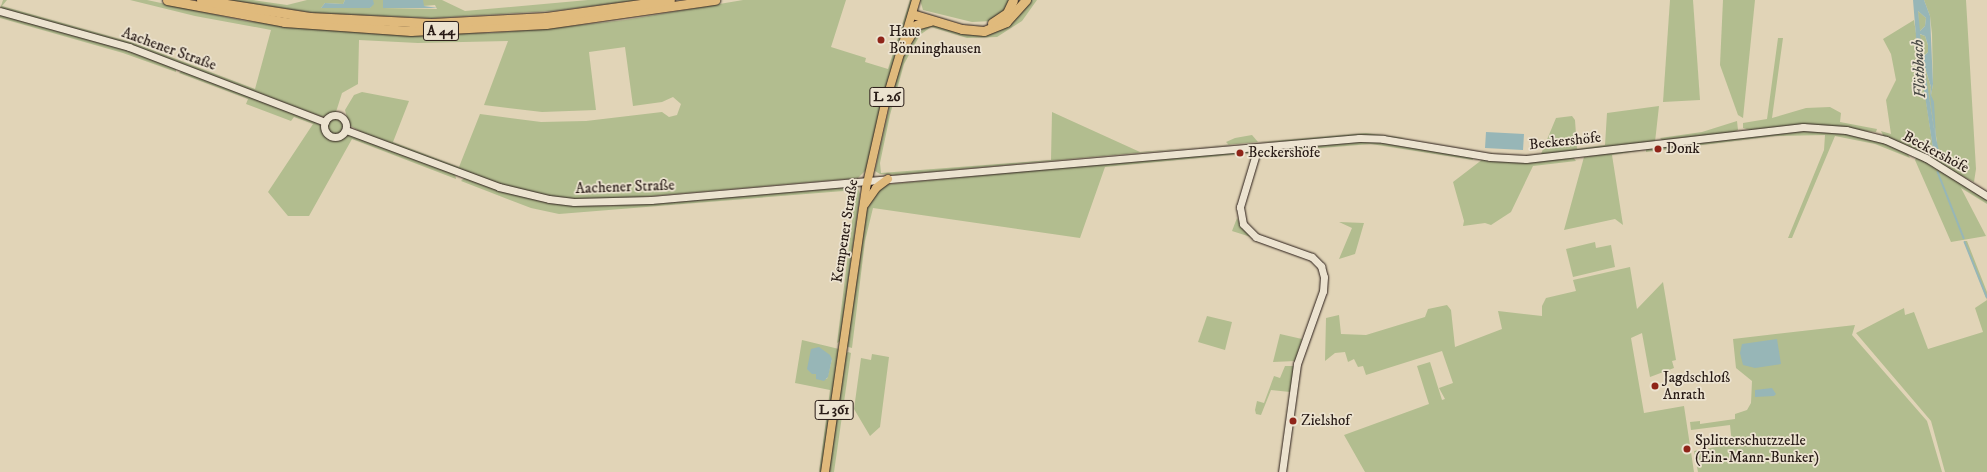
<!DOCTYPE html>
<meta charset="utf-8">
<style>
body{margin:0}
#map{position:relative;width:1987px;height:472px;overflow:hidden;background:#e1d4b7;font-family:"IM FELL DW Pica",serif}
div>[style]{position:absolute}
[style*='--x']{left:calc(var(--x)*1px);top:calc(var(--y)*1px);width:calc(var(--w)*1px);rotate:calc(var(--a)*1deg)}
.green>*{inset:0;background:#b2bd8f}
.round{border-radius:50%}
.water>*{inset:0;background:#97b6b7}
.stream>*{height:1.5px;margin:-0.75px;padding:0 0.75px;transform-origin:0.75px;border-radius:0.75px;background:#97b6b7}
.roads{filter:drop-shadow(0 0 1px #281b16) drop-shadow(0 0 1px #281b16)}
.secondary>*{height:7px;margin:-3.5px;padding:0 3.5px;transform-origin:3.5px;border-radius:3.5px;background:#ece3d0}
.secondary>.ring{margin:-3.5px;padding:0;box-sizing:content-box;background:none;border:7px solid #ece3d0;border-radius:50%}
.primary>*{height:8px;margin:-4px;padding:0 4px;transform-origin:4px;border-radius:4px;background:#e0ba7c}
.highway>*{height:9px;margin:-4.5px;padding:0 4.5px;transform-origin:4.5px;border-radius:4.5px;background:#e0ba7c}
.dots>*{width:11px;height:11px;translate:-50% -50%;box-sizing:border-box;border:2px solid #ece3d0;border-radius:50%}
span{translate:-50% -50%;white-space:nowrap;text-align:center;line-height:1.15;-webkit-text-stroke:3.5px #ece3d0;paint-order:stroke}
.shield-label span{padding:1px 3px;background:#ece3d0;border:1px solid;border-radius:3px;-webkit-text-stroke-width:0}
.shield-label{font-size:14px;color:#281b16;font-weight:700}
.poi-label{font-size:15px;color:#281b16}
.left{translate:0 -50%;text-align:left}
.street-label{font-size:15px;color:#281b16}
.water-label{font-size:16px;color:#494a46;font-style:italic}
</style>
<div id="map">
<div class="green">
<div style="clip-path:polygon(3px 0,7px 0,2px 6px,134px 43px,255px 89px,271px 30px,195px 16px,130px 0,147px 0,245px 21px,379px 34px,492px 33px,544px 29px,625px 20px,743px 0,846px 0,831px 47px,866px 58px,865px 62px,888px 69px,910px 0,912px 0,866px 170px,858px 178px,594px 201px,548px 196px,497px 184px,361px 132px,349px 125px,345px 110px,354px 95px,362px 92px,409px 101px,393px 142px,459px 167px,480px 114px,541px 122px,586px 121px,662px 112px,669px 117px,677px 115px,681px 104px,673px 97px,662px 102px,633px 106px,625px 47px,589px 52px,596px 110px,542px 112px,484px 105px,508px 41px,418px 43px,359px 40px,358px 84px,342px 93px,336px 112px,322px 117px,134px 46px,0 9px)"></div>
<div style="clip-path:polygon(227px 0,253px 0,287px 5px,307px 0,345px 0,343px 4px,325px 3px,321px 8px,370px 8px,373px 0,383px 0,383px 8px,437px 9px,435px 5px,423px 6px,423px 0,442px 0,465px 11px,588px 0,639px 0,552px 11px,432px 18px,315px 13px)"></div>
<div style="clip-path:polygon(920px 0,1010px 0,1005px 13px,992px 21px,972px 22px,923px 10px)"></div>
<div style="clip-path:polygon(1029px 0,1037px 0,1022px 21px,997px 37px,967px 38px,931px 27px,920px 35px,904px 64px,890px 115px,880px 163px,881px 173px,1051px 160px,1052px 112px,1140px 152px,1229px 145px,1226px 142px,1235px 138px,1252px 135px,1258px 142px,896px 175px,880px 174px,875px 171px,900px 60px,917px 27px,926px 23px,989px 33px,1007px 25px,1019px 16px)"></div>
<div style="clip-path:polygon(1670px 0,1693px 0,1700px 100px,1663px 102px)"></div>
<div style="clip-path:polygon(1723px 0,1755px 0,1743px 118px,1738px 115px,1720px 65px)"></div>
<div style="clip-path:polygon(1924px 0,1966px 0,1976px 169px,1974px 182px,1884px 137px,1881px 131px,1891px 134px,1886px 100px,1896px 80px,1891px 54px,1883px 39px,1914px 20px,1934px 155px,1938px 152px,1931px 95px,1933px 84px,1932px 34px,1930px 16px)"></div>
<div style="clip-path:polygon(1918px 11px,1926px 18px,1925px 26px,1919px 32px)"></div>
<div style="clip-path:polygon(0 14px,134px 52px,176px 68px,176px 72px,123px 53px,0 18px)"></div>
<div style="clip-path:polygon(1919px 34px,1925px 36px,1928px 45px,1928px 52px,1923px 57px)"></div>
<div style="clip-path:polygon(1778px 38px,1783px 38px,1772px 118px,1806px 108px,1830px 107px,1841px 113px,1840px 122px,1877px 129px,1876px 132px,1795px 125px,1750px 130px,1743px 128px,1743px 123px,1767px 119px)"></div>
<div style="clip-path:polygon(1923px 61px,1931px 87px,1930px 96px,1933px 102px,1935px 136px)"></div>
<div style="clip-path:polygon(182px 70px,312px 120px,320px 125px,329px 138px,336px 139px,349px 135px,362px 138px,455px 173px,456px 179px,352px 139px,309px 216px,288px 216px,268px 192px,313px 124px,294px 117px,291px 121px,246px 104px,248px 99px,179px 73px)"></div>
<div style="clip-path:polygon(1659px 106px,1655px 142px,1522px 157px,1480px 153px,1523px 156px,1541px 154px,1556px 118px,1572px 116px,1575px 120px,1577px 149px,1605px 145px,1607px 113px)"></div>
<div class="round" style="left:325px;top:116px;width:20px;height:20px"></div>
<div style="clip-path:polygon(1737px 121px,1738px 130px,1734px 132px,1663px 141px,1660px 138px,1702px 132px)"></div>
<div style="clip-path:polygon(1793px 130px,1837px 131px,1872px 138px,1906px 151px,1910px 158px,1875px 144px,1835px 136px,1792px 238px,1788px 238px,1824px 150px,1825px 135px,1775px 136px,1646px 152px,1646px 148px)"></div>
<div style="clip-path:polygon(1366px 133px,1405px 138px,1260px 142px)"></div>
<div style="clip-path:polygon(1367px 140px,1472px 157px,1473px 160px,1371px 144px,1260px 153px,1263px 150px)"></div>
<div style="clip-path:polygon(1639px 148px,1642px 150px,1612px 155px,1623px 225px,1615px 219px,1564px 230px,1584px 157px)"></div>
<div style="clip-path:polygon(1243px 150px,1251px 153px,1105px 167px,1080px 238px,873px 208px,865px 241px,852px 348px,845px 346px,864px 217px,869px 204px,882px 185px)"></div>
<div style="clip-path:polygon(1917px 156px,1987px 199px,1987px 204px,1961px 188px,1986px 236px,1951px 242px,1915px 160px)"></div>
<div style="clip-path:polygon(1573px 157px,1576px 161px,1533px 166px,1511px 212px,1491px 225px,1485px 223px,1463px 226px,1464px 221px,1453px 182px,1483px 159px)"></div>
<div style="clip-path:polygon(465px 177px,536px 200px,579px 205px,610px 206px,857px 186px,860px 194px,840px 341px,837px 343px,856px 190px,559px 214px,531px 208px,461px 181px)"></div>
<div style="clip-path:polygon(1237px 218px,1242px 228px,1254px 238px,1232px 231px)"></div>
<div style="clip-path:polygon(1339px 222px,1364px 223px,1355px 254px,1339px 259px,1352px 228px)"></div>
<div style="clip-path:polygon(1964px 241px,1967px 241px,1987px 292px,1987px 472px,1945px 472px,1931px 421px,1856px 333px,1904px 308px,1905px 315px,1914px 312px,1928px 349px,1983px 332px,1975px 308px,1987px 300px)"></div>
<div style="clip-path:polygon(1595px 242px,1596px 248px,1611px 245px,1615px 267px,1573px 277px,1566px 249px)"></div>
<div style="clip-path:polygon(1630px 267px,1637px 309px,1663px 282px,1676px 360px,1672px 361px,1674px 368px,1650px 377px,1642px 333px,1631px 338px,1644px 413px,1684px 406px,1694px 472px,1365px 472px,1344px 435px,1429px 404px,1417px 366px,1430px 362px,1442px 400px,1445px 399px,1439px 388px,1453px 383px,1442px 351px,1366px 375px,1363px 366px,1358px 367px,1354px 359px,1348px 362px,1345px 352px,1335px 353px,1325px 361px,1326px 318px,1339px 315px,1341px 334px,1366px 335px,1425px 317px,1428px 309px,1447px 305px,1451px 310px,1455px 347px,1502px 329px,1498px 311px,1542px 316px,1542px 306px,1546px 298px,1576px 291px,1573px 280px)"></div>
<div style="clip-path:polygon(1207px 316px,1232px 322px,1225px 350px,1198px 342px)"></div>
<div style="clip-path:polygon(1855px 325px,1852px 335px,1927px 421px,1942px 472px,1698px 472px,1694px 451px,1732px 444px,1730px 425px,1691px 430px,1690px 422px,1700px 421px,1700px 424px,1735px 419px,1735px 414px,1747px 410px,1751px 403px,1752px 381px,1736px 368px,1733px 339px)"></div>
<div style="clip-path:polygon(1280px 334px,1302px 339px,1295px 361px,1273px 362px)"></div>
<div style="clip-path:polygon(evenodd,802px 340px,839px 349px,822px 472px,819px 472px,830px 390px,795px 383px,802px 340px,832px 359px,827px 379px,815px 373px,832px 359px)"></div>
<div style="clip-path:polygon(848px 352px,851px 353px,834px 472px,828px 472px,845px 354px)"></div>
<div style="clip-path:polygon(872px 354px,889px 357px,880px 427px,870px 436px,854px 409px,861px 358px,871px 360px)"></div>
<div style="clip-path:polygon(1285px 366px,1294px 366px,1290px 392px,1271px 390px,1261px 415px,1256px 414px,1255px 410px,1257px 401px,1264px 403px,1274px 376px,1280px 378px)"></div>
</div>
<div class="water">
<div style="clip-path:polygon(345px 0,373px 0,374px 4px,370px 8px,321px 8px,325px 3px,343px 4px)"></div>
<div style="clip-path:polygon(383px 0,423px 0,424px 6px,438px 8px,383px 8px)"></div>
<div style="clip-path:polygon(evenodd,1913px 0,1924px 0,1930px 16px,1933px 84px,1931px 95px,1934px 102px,1936px 138px,1941px 159px,1934px 155px,1916px 37px,1913px 0,1918px 11px,1926px 18px,1925px 26px,1920px 31px,1918px 11px,1913px 0,1920px 34px,1925px 36px,1928px 45px,1928px 52px,1923px 57px,1920px 34px,1913px 0,1924px 64px,1931px 87px,1930px 96px,1935px 135px,1924px 64px)"></div>
<div style="clip-path:polygon(1486px 132px,1524px 134px,1523px 150px,1485px 148px)"></div>
<div style="clip-path:polygon(1777px 339px,1781px 364px,1755px 368px,1743px 365px,1740px 353px,1742px 344px)"></div>
<div style="clip-path:polygon(819px 347px,830px 355px,832px 359px,828px 377px,824px 381px,816px 379px,816px 374px,812px 374px,807px 369px,811px 349px)"></div>
<div style="clip-path:polygon(1772px 388px,1776px 394px,1774px 396px,1755px 397px,1755px 390px)"></div>
</div>
<div class="stream">
<div style="--x:1938;--y:172;--w:71;--a:68.5"></div>
<div style="--x:1965;--y:242;--w:59;--a:68.2"></div>
</div>
<div class="roads">
<div class="secondary">
<div style="--x:0;--y:11;--w:134;--a:15.6"></div>
<div style="--x:129;--y:47;--w:210;--a:20.9"></div>
<div class="ring" style="left:324px;top:115px;width:15px;height:15px"></div>
<div style="--x:346;--y:130;--w:163;--a:20.4"></div>
<div style="--x:499;--y:187;--w:51;--a:13.5"></div>
<div style="--x:549;--y:199;--w:25;--a:7"></div>
<div style="--x:574;--y:202;--w:77;--a:-1.5"></div>
<div style="--x:651;--y:200;--w:711;--a:-5"></div>
<div style="--x:1359;--y:138;--w:24;--a:2"></div>
<div style="--x:1383;--y:139;--w:109;--a:9.5"></div>
<div style="--x:1490;--y:157;--w:36;--a:3"></div>
<div style="--x:1526;--y:159;--w:279;--a:-6.6"></div>
<div style="--x:1803;--y:127;--w:43;--a:4"></div>
<div style="--x:1846;--y:130;--w:41;--a:14"></div>
<div style="--x:1886;--y:140;--w:44;--a:24.2"></div>
<div style="--x:1926;--y:158;--w:72;--a:31.9"></div>
<div style="--x:1258;--y:147;--w:63;--a:106.7"></div>
<div style="--x:1240;--y:207;--w:17;--a:80"></div>
<div style="--x:1243;--y:224;--w:18;--a:45"></div>
<div style="--x:1256;--y:237;--w:59;--a:19.7"></div>
<div style="--x:1312;--y:257;--w:13;--a:45"></div>
<div style="--x:1321;--y:266;--w:11;--a:75"></div>
<div style="--x:1324;--y:277;--w:14;--a:94"></div>
<div style="--x:1323;--y:291;--w:77;--a:109.6"></div>
<div style="--x:1297;--y:364;--w:109;--a:97.9"></div>
</div>
<div class="primary">
<div style="--x:865;--y:204;--w:19;--a:-55"></div>
<div style="--x:876;--y:188;--w:15;--a:-37"></div>
<div style="--x:825;--y:472;--w:287;--a:-81.8"></div>
<div style="--x:866;--y:188;--w:86;--a:-77.3"></div>
<div style="--x:885;--y:104;--w:109;--a:-73.4"></div>
</div>
<div class="highway">
<div style="--x:167;--y:0;--w:119;--a:10.6"></div>
<div style="--x:284;--y:22;--w:127;--a:4.1"></div>
<div style="--x:411;--y:31;--w:135;--a:-3"></div>
<div style="--x:546;--y:24;--w:171;--a:-8.1"></div>
<div style="--x:201;--y:0;--w:110;--a:8.9"></div>
<div style="--x:310;--y:17;--w:121;--a:2.8"></div>
<div style="--x:431;--y:23;--w:115;--a:-3"></div>
<div style="--x:546;--y:17;--w:125;--a:-7.8"></div>
<div style="--x:912;--y:14;--w:52;--a:16.7"></div>
<div style="--x:962;--y:29;--w:22;--a:5"></div>
<div style="--x:984;--y:31;--w:24;--a:-22"></div>
<div style="--x:1006;--y:22;--w:30;--a:-48"></div>
<div style="--x:992;--y:23;--w:18;--a:-34"></div>
<div style="--x:1007;--y:13;--w:14;--a:-65"></div>
<div style="--x:900;--y:52;--w:31;--a:-59"></div>
<div style="--x:916;--y:25;--w:15;--a:-16"></div>
</div>
</div>
<div class="dots">
<div style="left:881px;top:40px;background:#8f2418"></div>
<div style="left:1658px;top:149px;background:#8f2418"></div>
<div style="left:1240px;top:153px;background:#8f2418"></div>
<div style="left:1655px;top:386px;background:#8f2418"></div>
<div style="left:1293px;top:421px;background:#8f2418"></div>
<div style="left:1687px;top:449px;background:#8f2418"></div>
</div>
<div class="shield-label">
<span style="left:441px;top:31px">A 44</span>
<span style="left:887px;top:97px">L 26</span>
<span style="left:834px;top:410px">L 361</span>
</div>
<div class="poi-label">
<span class="left" style="left:889px;top:40px">Haus<br>Bönninghausen</span>
<span class="left" style="left:1666px;top:149px">Donk</span>
<span class="left" style="left:1248px;top:153px">Beckershöfe</span>
<span class="left" style="left:1663px;top:386px">Jagdschloß<br>Anrath</span>
<span class="left" style="left:1301px;top:421px">Zielshof</span>
<span class="left" style="left:1695px;top:449px">Splitterschutzzelle<br>(Ein-Mann-Bunker)</span>
</div>
<div class="street-label">
<span style="left:169px;top:49px;rotate:20deg">Aachener Straße</span>
<span style="left:1565px;top:141px;rotate:-6deg">Beckershöfe</span>
<span style="left:1936px;top:152px;rotate:28deg">Beckershöfe</span>
<span style="left:625px;top:187px;rotate:-2deg">Aachener Straße</span>
<span style="left:845px;top:231px;rotate:-81deg">Kempener Straße</span>
</div>
<div class="water-label">
<span style="left:1919px;top:69px;rotate:-93deg">Flöthbach</span>
</div>
</div>
